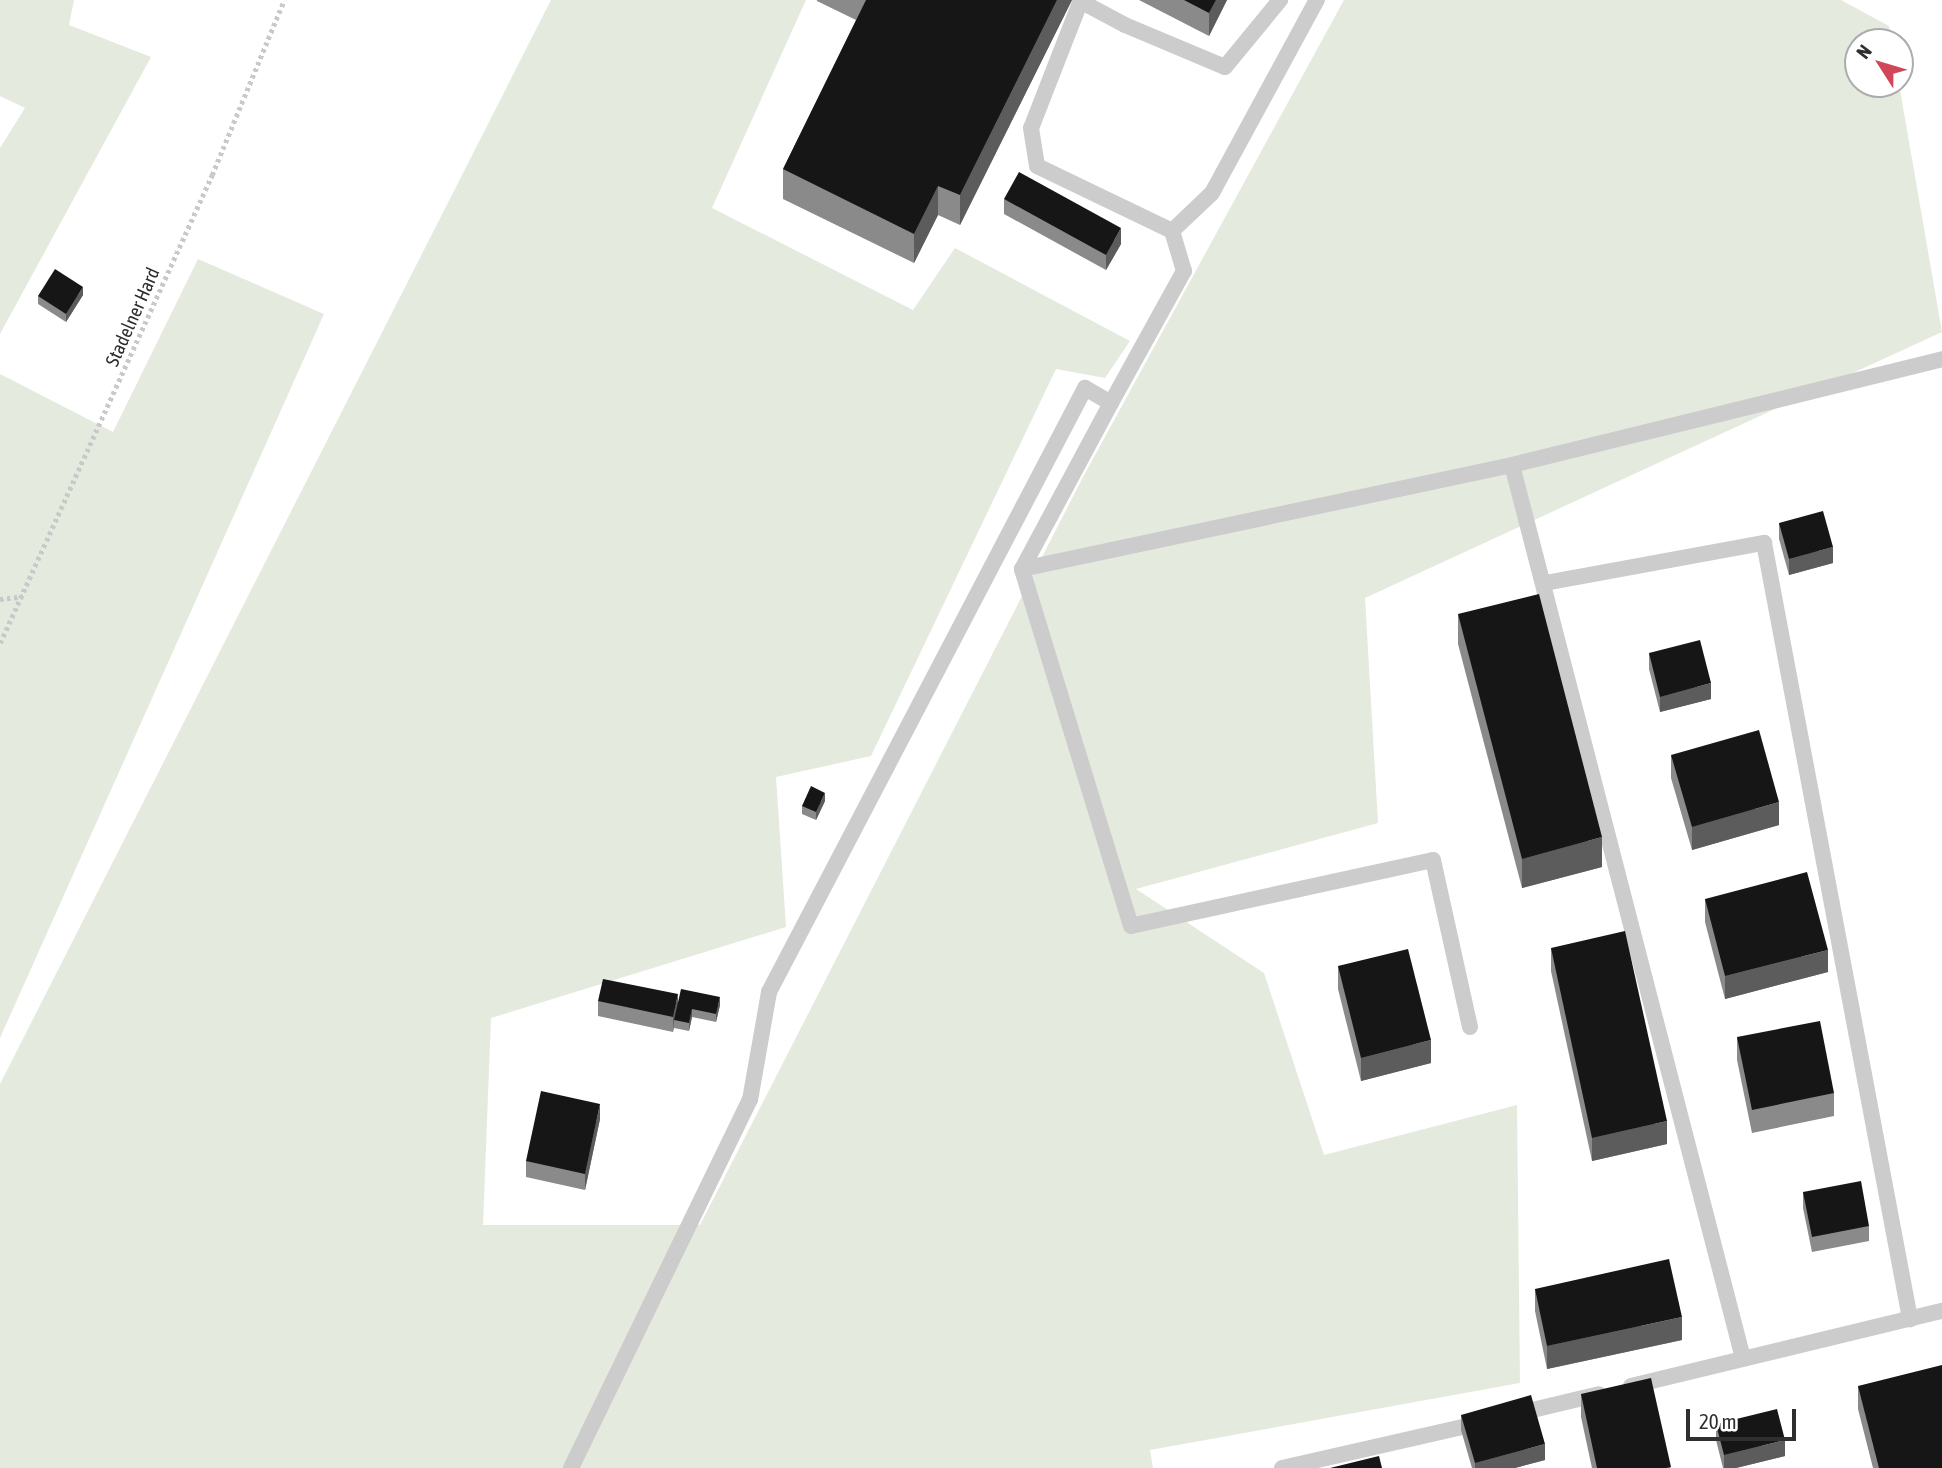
<!DOCTYPE html>
<style>
body{margin:0}
#map{position:relative;width:1942px;height:1468px;overflow:hidden;background:#fff;font-family:"Asap Condensed",sans-serif}
div>[style]{position:absolute}
[style*='--x']{left:calc(var(--x)*1px);top:calc(var(--y)*1px);width:calc(var(--w)*1px);rotate:calc(var(--a)*1deg)}
.green>*{inset:0;background:#e5eade}
.path>*{height:4.5px;margin-top:-2.25px;transform-origin:0;background:repeating-linear-gradient(90deg,#c9c9c9 0 3.5px,transparent 0 7px)}
.lane>*{height:16px;margin:-8px;padding:0 8px;transform-origin:8px;border-radius:8px;background:#ccc}
.wall>*{inset:0;background:#8a8a8a}
.shaded-wall>*{inset:0;background:#5c5c5c}
.building>*{inset:0;background:#161616}
span{translate:-50% -50%;white-space:nowrap;text-align:center;line-height:1.15;-webkit-text-stroke:7px #fff;paint-order:stroke}
.street-label{font-size:19px;color:#2f2f2f}
.north{position:absolute;left:1844px;top:28px;width:70px;height:70px;box-sizing:border-box;background:#fff;border:2px solid #acacac;border-radius:50%;rotate:307deg;font-size:19px;font-weight:700;line-height:28px;text-align:center;color:#2f2f2f}
.north::after{content:'';display:block;margin:auto;width:24px;height:32px;background:#d14658;clip-path:polygon(50% 0,100% 100%,50% 72%,0 100%)}
.scale{position:absolute;left:1686px;top:1409px;width:110px;height:32px;box-sizing:border-box;border:4px solid #2f2f2f;border-top:0;padding-left:9px;font-size:21px;line-height:24px;white-space:nowrap;color:#2f2f2f;-webkit-text-stroke:5px #fff;paint-order:stroke}
</style>
<div id="map">
<div class="green">
<div style="clip-path:polygon(0 0,74px 0,69px 25px,151px 57px,0 334px,0 148px,25px 108px,0 96px)"></div>
<div style="clip-path:polygon(551px 0,806px 0,712px 208px,913px 310px,955px 248px,1130px 341px,1105px 378px,1056px 369px,871px 756px,776px 777px,786px 927px,491px 1018px,483px 1225px,700px 1225px,1083px 477px,1344px 0,1841px 0,1889px 26px,1892px 42px,1858px 42px,1858px 84px,1899px 84px,1942px 332px,1365px 598px,1378px 823px,1136px 889px,1264px 973px,1324px 1155px,1517px 1105px,1520px 1383px,1150px 1450px,1153px 1468px,0 1468px,0 1084px)"></div>
<div style="clip-path:polygon(198px 259px,324px 314px,0 1038px,0 374px,113px 432px)"></div>
</div>
<div class="path">
<div style="--x:0;--y:599;--w:23;--a:-7"></div>
<div style="--x:0;--y:643;--w:514;--a:-65.63"></div>
<div style="--x:212;--y:175;--w:189;--a:-67.6"></div>
</div>
<div class="lane">
<div style="--x:1081;--y:0;--w:137;--a:111.3"></div>
<div style="--x:1031;--y:128;--w:38;--a:81"></div>
<div style="--x:1037;--y:166;--w:150;--a:25.7"></div>
<div style="--x:1172;--y:231;--w:55;--a:-43.5"></div>
<div style="--x:1212;--y:193;--w:220;--a:-61.5"></div>
<div style="--x:1080;--y:1;--w:51;--a:28.1"></div>
<div style="--x:1125;--y:25;--w:108;--a:22.8"></div>
<div style="--x:1225;--y:67;--w:87;--a:-50.6"></div>
<div style="--x:1512;--y:465;--w:922;--a:75.5"></div>
<div style="--x:1022;--y:569;--w:188;--a:-61.8"></div>
<div style="--x:1545;--y:583;--w:223;--a:-10.4"></div>
<div style="--x:1764;--y:543;--w:790;--a:79.34"></div>
<div style="--x:1470;--y:1027;--w:171;--a:-102.5"></div>
<div style="--x:1433;--y:860;--w:309;--a:167.7"></div>
<div style="--x:1131;--y:926;--w:373;--a:-107"></div>
<div style="--x:1022;--y:569;--w:501;--a:-11.98"></div>
<div style="--x:1512;--y:465;--w:443;--a:-13.8"></div>
<div style="--x:1631;--y:1386;--w:320;--a:-13.6"></div>
<div style="--x:1516;--y:1414;--w:85;--a:-13.5"></div>
<div style="--x:571;--y:1468;--w:409;--a:-64.1"></div>
<div style="--x:750;--y:1100;--w:110;--a:-80"></div>
<div style="--x:769;--y:992;--w:682;--a:-62.38"></div>
<div style="--x:1085;--y:388;--w:30;--a:30"></div>
<div style="--x:1111;--y:403;--w:151;--a:-61.1"></div>
<div style="--x:1184;--y:271;--w:42;--a:-106.7"></div>
<div style="--x:1282;--y:1468;--w:203;--a:-12.8"></div>
</div>
<div class="wall">
<div style="clip-path:polygon(817px 0,1072px 0,960px 225px,938px 215px,914px 263px,783px 199px,783px 169px,856px 20px,817px 1px)"></div>
<div style="clip-path:polygon(1139px 0,1227px 0,1209px 36px)"></div>
<div style="clip-path:polygon(1004px 199px,1121px 244px,1106px 270px,1004px 214px)"></div>
<div style="clip-path:polygon(83px 295px,66px 322px,38px 304px,38px 296px)"></div>
<div style="clip-path:polygon(1779px 523px,1833px 563px,1789px 575px,1779px 539px)"></div>
<div style="clip-path:polygon(1458px 614px,1602px 867px,1522px 888px,1458px 644px)"></div>
<div style="clip-path:polygon(1649px 653px,1711px 699px,1660px 712px,1649px 669px)"></div>
<div style="clip-path:polygon(1671px 755px,1779px 825px,1692px 850px,1671px 778px)"></div>
<div style="clip-path:polygon(825px 801px,816px 820px,802px 814px,802px 806px)"></div>
<div style="clip-path:polygon(1705px 899px,1828px 972px,1725px 999px,1705px 922px)"></div>
<div style="clip-path:polygon(1551px 948px,1667px 1144px,1592px 1161px,1551px 971px)"></div>
<div style="clip-path:polygon(1338px 966px,1431px 1063px,1361px 1081px,1338px 989px)"></div>
<div style="clip-path:polygon(598px 1001px,678px 1003px,720px 1005px,716px 1022px,692px 1017px,689px 1031px,674px 1028px,673px 1032px,598px 1016px)"></div>
<div style="clip-path:polygon(1737px 1037px,1834px 1093px,1834px 1116px,1752px 1133px,1737px 1060px)"></div>
<div style="clip-path:polygon(600px 1119px,585px 1190px,526px 1177px,526px 1161px)"></div>
<div style="clip-path:polygon(1803px 1192px,1869px 1226px,1869px 1241px,1812px 1252px,1803px 1208px)"></div>
<div style="clip-path:polygon(1535px 1289px,1682px 1340px,1547px 1369px,1535px 1311px)"></div>
<div style="clip-path:polygon(1858px 1386px,1942px 1468px,1873px 1468px,1858px 1409px)"></div>
<div style="clip-path:polygon(1581px 1394px,1671px 1468px,1592px 1468px,1581px 1417px)"></div>
<div style="clip-path:polygon(1461px 1415px,1545px 1460px,1515px 1468px,1472px 1468px,1461px 1430px)"></div>
<div style="clip-path:polygon(1716px 1424px,1785px 1456px,1736px 1468px,1723px 1468px,1716px 1440px)"></div>
</div>
<div class="shaded-wall">
<div style="clip-path:polygon(1057px 0,1072px 0,960px 225px,960px 195px)"></div>
<div style="clip-path:polygon(1216px 0,1227px 0,1209px 36px,1209px 13px)"></div>
<div style="clip-path:polygon(938px 186px,938px 215px,914px 263px,914px 234px)"></div>
<div style="clip-path:polygon(1121px 228px,1121px 244px,1106px 270px,1106px 255px)"></div>
<div style="clip-path:polygon(83px 287px,83px 295px,66px 322px,66px 314px)"></div>
<div style="clip-path:polygon(1833px 547px,1833px 563px,1789px 575px,1789px 559px)"></div>
<div style="clip-path:polygon(1711px 683px,1711px 699px,1660px 712px,1660px 697px)"></div>
<div style="clip-path:polygon(825px 793px,825px 801px,816px 820px,816px 812px)"></div>
<div style="clip-path:polygon(1779px 802px,1779px 825px,1692px 850px,1692px 827px)"></div>
<div style="clip-path:polygon(1602px 837px,1602px 867px,1522px 888px,1522px 859px)"></div>
<div style="clip-path:polygon(1828px 950px,1828px 972px,1725px 999px,1725px 976px)"></div>
<div style="clip-path:polygon(678px 994px,678px 1010px,674px 1020px,673px 1032px,673px 1017px)"></div>
<div style="clip-path:polygon(720px 997px,720px 1005px,716px 1022px,716px 1014px)"></div>
<div style="clip-path:polygon(692px 1009px,692px 1017px,689px 1031px,689px 1023px)"></div>
<div style="clip-path:polygon(1431px 1040px,1431px 1063px,1361px 1081px,1361px 1058px)"></div>
<div style="clip-path:polygon(600px 1104px,600px 1119px,585px 1190px,585px 1174px)"></div>
<div style="clip-path:polygon(1667px 1121px,1667px 1144px,1592px 1161px,1592px 1138px)"></div>
<div style="clip-path:polygon(1682px 1317px,1682px 1340px,1547px 1369px,1547px 1346px)"></div>
<div style="clip-path:polygon(1785px 1440px,1785px 1456px,1736px 1468px,1724px 1468px,1724px 1455px)"></div>
<div style="clip-path:polygon(1545px 1444px,1545px 1460px,1515px 1468px,1475px 1468px,1475px 1463px)"></div>
</div>
<div class="building">
<div style="clip-path:polygon(866px 0,1057px 0,960px 195px,938px 186px,914px 234px,783px 169px)"></div>
<div style="clip-path:polygon(1184px 0,1216px 0,1209px 13px)"></div>
<div style="clip-path:polygon(1019px 172px,1121px 228px,1106px 255px,1004px 199px)"></div>
<div style="clip-path:polygon(55px 269px,83px 287px,66px 314px,38px 296px)"></div>
<div style="clip-path:polygon(1823px 511px,1833px 547px,1789px 559px,1779px 523px)"></div>
<div style="clip-path:polygon(1539px 594px,1602px 837px,1522px 859px,1458px 614px)"></div>
<div style="clip-path:polygon(1700px 640px,1711px 683px,1660px 697px,1649px 653px)"></div>
<div style="clip-path:polygon(1759px 730px,1779px 802px,1692px 827px,1671px 755px)"></div>
<div style="clip-path:polygon(811px 786px,825px 793px,816px 812px,802px 806px)"></div>
<div style="clip-path:polygon(1807px 872px,1828px 950px,1725px 976px,1705px 899px)"></div>
<div style="clip-path:polygon(1625px 931px,1667px 1121px,1592px 1138px,1551px 948px)"></div>
<div style="clip-path:polygon(1408px 949px,1431px 1040px,1361px 1058px,1338px 966px)"></div>
<div style="clip-path:polygon(603px 979px,678px 994px,673px 1017px,598px 1001px)"></div>
<div style="clip-path:polygon(681px 989px,720px 997px,716px 1014px,692px 1009px,689px 1023px,674px 1020px)"></div>
<div style="clip-path:polygon(1820px 1021px,1834px 1093px,1752px 1110px,1737px 1037px)"></div>
<div style="clip-path:polygon(541px 1091px,600px 1104px,585px 1174px,526px 1161px)"></div>
<div style="clip-path:polygon(1861px 1181px,1869px 1226px,1812px 1237px,1803px 1192px)"></div>
<div style="clip-path:polygon(1669px 1259px,1682px 1317px,1547px 1346px,1535px 1289px)"></div>
<div style="clip-path:polygon(1942px 1365px,1942px 1468px,1879px 1468px,1858px 1386px)"></div>
<div style="clip-path:polygon(1651px 1378px,1671px 1467px,1666px 1468px,1597px 1468px,1581px 1394px)"></div>
<div style="clip-path:polygon(1531px 1395px,1545px 1444px,1475px 1463px,1461px 1415px)"></div>
<div style="clip-path:polygon(1777px 1409px,1785px 1440px,1724px 1455px,1716px 1424px)"></div>
<div style="clip-path:polygon(1379px 1456px,1382px 1468px,1330px 1468px)"></div>
</div>
<div class="street-label">
<span style="left:133px;top:317px;rotate:-66deg">Stadelner Hard</span>
</div>
<div class="north">N</div>
<div class="scale">20 m</div>
</div>
